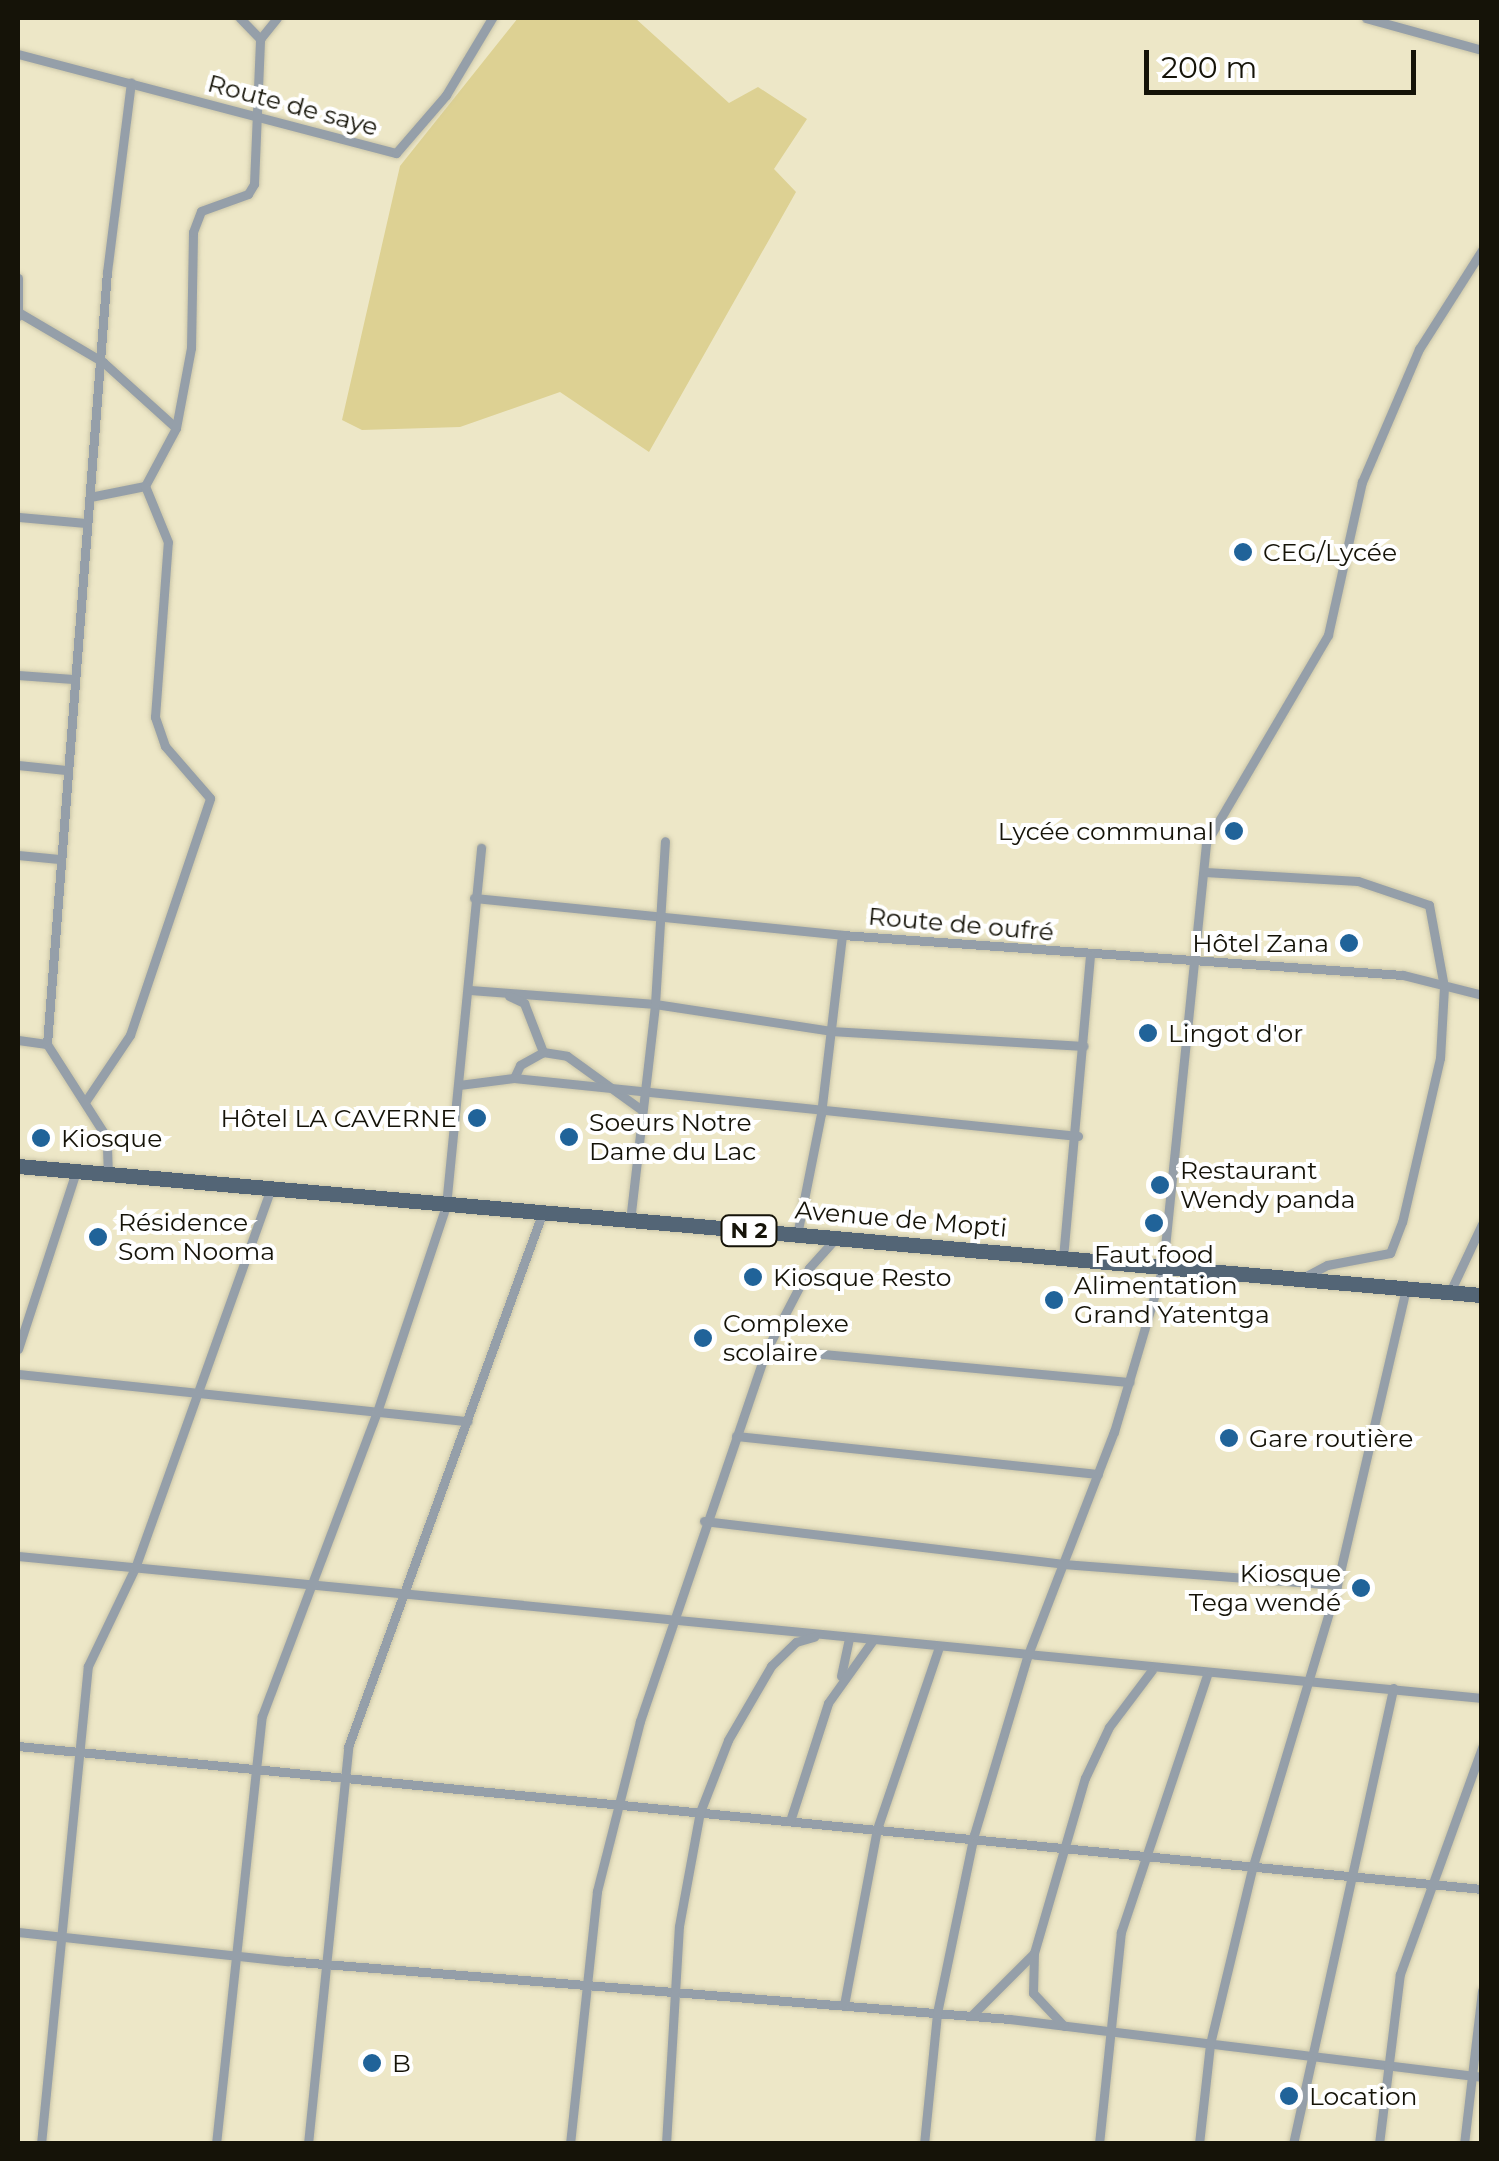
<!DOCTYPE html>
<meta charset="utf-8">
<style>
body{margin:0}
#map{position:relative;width:1499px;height:2161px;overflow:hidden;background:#ede7c7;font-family:Montserrat,sans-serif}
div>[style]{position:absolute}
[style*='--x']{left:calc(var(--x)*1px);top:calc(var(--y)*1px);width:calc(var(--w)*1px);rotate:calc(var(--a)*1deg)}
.green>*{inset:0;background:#ddd193}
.roads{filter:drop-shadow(0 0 2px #cac5a8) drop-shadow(0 0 2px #cac5a8)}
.street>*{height:9px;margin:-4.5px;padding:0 4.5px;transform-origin:4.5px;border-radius:4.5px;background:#959fa9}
.primary>*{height:15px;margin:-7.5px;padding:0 7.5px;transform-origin:7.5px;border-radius:7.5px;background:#536576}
.dots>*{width:28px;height:28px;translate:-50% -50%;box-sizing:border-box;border:5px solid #fff;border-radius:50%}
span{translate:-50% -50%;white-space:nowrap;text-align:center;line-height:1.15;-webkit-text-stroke:8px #fff;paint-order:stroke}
.shield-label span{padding:2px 8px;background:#fff;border:2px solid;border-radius:8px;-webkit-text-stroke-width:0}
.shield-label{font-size:22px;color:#151308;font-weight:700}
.street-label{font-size:25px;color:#151308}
.poi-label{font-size:25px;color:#151308}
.left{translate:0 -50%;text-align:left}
.right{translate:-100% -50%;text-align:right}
.frame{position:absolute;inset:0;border:20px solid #151308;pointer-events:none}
.scale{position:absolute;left:1144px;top:50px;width:272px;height:45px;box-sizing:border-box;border:5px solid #151308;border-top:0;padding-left:12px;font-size:30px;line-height:35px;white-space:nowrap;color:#151308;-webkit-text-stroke:8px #fff;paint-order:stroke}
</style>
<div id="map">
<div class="green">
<div style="clip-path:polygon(518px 18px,635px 18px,729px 103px,758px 87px,807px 119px,774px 169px,796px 192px,649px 452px,560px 392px,460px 427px,362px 430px,342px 420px,400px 166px)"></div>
</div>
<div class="roads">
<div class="street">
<div style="--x:240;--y:18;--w:29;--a:46"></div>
<div style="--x:1366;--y:18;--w:120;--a:15.4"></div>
<div style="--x:18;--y:54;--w:391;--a:14.7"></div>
<div style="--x:396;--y:153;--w:77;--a:-49.2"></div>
<div style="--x:446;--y:95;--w:90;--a:-59.1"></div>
<div style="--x:18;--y:278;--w:38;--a:90"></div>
<div style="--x:18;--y:312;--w:99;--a:30.5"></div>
<div style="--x:103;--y:362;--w:98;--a:42.1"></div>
<div style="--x:90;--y:497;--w:56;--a:-11.3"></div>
<div style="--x:145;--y:486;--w:66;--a:-61.9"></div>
<div style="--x:176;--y:428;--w:81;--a:-79.4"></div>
<div style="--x:191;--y:348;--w:116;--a:-89"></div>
<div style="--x:193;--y:232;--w:22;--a:-69"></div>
<div style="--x:201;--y:211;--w:50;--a:-19.9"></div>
<div style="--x:248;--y:194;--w:12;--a:-59"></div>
<div style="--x:254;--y:184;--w:145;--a:-87.6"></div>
<div style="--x:260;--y:39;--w:27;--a:-51"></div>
<div style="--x:18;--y:517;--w:69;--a:5"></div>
<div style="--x:18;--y:675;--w:55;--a:4.2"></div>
<div style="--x:18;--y:765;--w:48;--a:5.9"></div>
<div style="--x:18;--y:855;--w:41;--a:5.6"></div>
<div style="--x:1205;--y:872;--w:153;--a:3.4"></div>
<div style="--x:1358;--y:881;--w:75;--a:18.7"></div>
<div style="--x:1429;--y:905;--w:83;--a:79.6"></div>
<div style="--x:1444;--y:987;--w:71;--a:93.2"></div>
<div style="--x:1440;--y:1058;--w:168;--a:103"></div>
<div style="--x:1402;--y:1222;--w:33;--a:111"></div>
<div style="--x:1390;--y:1253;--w:64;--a:169.2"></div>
<div style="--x:1327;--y:1265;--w:24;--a:152"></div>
<div style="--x:474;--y:898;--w:370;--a:5.7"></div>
<div style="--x:842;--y:935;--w:562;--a:4.08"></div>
<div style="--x:1403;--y:975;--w:81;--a:14.2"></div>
<div style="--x:470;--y:990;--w:186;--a:4.3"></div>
<div style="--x:655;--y:1004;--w:178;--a:8.7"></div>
<div style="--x:831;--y:1031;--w:253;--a:3.4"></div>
<div style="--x:509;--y:996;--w:17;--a:25"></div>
<div style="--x:524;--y:1003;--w:53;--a:68.8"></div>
<div style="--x:543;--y:1052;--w:24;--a:9"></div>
<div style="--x:567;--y:1056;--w:89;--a:35.8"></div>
<div style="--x:18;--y:1040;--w:29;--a:8"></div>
<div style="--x:514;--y:1078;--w:14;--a:-65"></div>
<div style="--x:520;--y:1065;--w:26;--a:-29"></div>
<div style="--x:459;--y:1085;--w:55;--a:-7.3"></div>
<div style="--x:514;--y:1078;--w:567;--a:5.87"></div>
<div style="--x:85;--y:1102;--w:81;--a:-56.1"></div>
<div style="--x:130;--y:1035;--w:250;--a:-71.3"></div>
<div style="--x:210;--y:798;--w:69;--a:-130.9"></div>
<div style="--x:165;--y:746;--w:31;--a:-109"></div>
<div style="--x:155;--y:717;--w:175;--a:-85.8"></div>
<div style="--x:168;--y:542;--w:61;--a:-112.3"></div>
<div style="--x:108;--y:1176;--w:38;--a:-92"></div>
<div style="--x:107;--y:1138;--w:112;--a:-122.6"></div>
<div style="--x:47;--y:1044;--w:774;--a:-85.56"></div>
<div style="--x:107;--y:272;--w:191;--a:-82.8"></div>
<div style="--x:630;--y:1221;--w:218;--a:-83.4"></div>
<div style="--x:655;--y:1004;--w:163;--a:-86.5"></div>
<div style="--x:797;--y:1235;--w:123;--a:-78.8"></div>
<div style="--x:821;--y:1114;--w:180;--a:-83.3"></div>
<div style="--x:1063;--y:1258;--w:304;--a:-84.9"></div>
<div style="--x:1450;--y:1292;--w:75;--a:-64.8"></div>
<div style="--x:18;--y:1349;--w:186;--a:-71.9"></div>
<div style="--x:767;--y:1349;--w:364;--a:5.2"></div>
<div style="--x:18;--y:1374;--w:452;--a:6"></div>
<div style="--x:736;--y:1436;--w:364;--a:6"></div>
<div style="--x:704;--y:1521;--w:362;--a:6.8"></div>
<div style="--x:1063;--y:1564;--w:275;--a:4.4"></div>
<div style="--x:18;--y:1556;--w:1471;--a:5.54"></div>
<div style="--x:841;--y:1676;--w:39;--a:-78"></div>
<div style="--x:18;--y:1746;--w:1471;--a:5.58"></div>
<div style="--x:790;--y:1821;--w:124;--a:-72.1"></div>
<div style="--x:828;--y:1703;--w:77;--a:-54.5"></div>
<div style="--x:18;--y:1932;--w:271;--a:6.2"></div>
<div style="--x:287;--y:1961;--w:725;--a:4.59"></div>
<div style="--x:1010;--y:2019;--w:476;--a:7"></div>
<div style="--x:844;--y:2005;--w:179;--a:-79.4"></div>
<div style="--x:877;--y:1829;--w:192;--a:-71.2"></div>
<div style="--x:971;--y:2016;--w:89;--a:-45"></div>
<div style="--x:1064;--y:2026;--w:45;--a:-133.2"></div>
<div style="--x:1033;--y:1993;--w:40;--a:-88.6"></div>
<div style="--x:1034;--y:1953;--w:182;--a:-73.8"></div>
<div style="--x:1085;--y:1778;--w:56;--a:-64.8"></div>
<div style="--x:1109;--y:1727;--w:71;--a:-53"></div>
<div style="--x:41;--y:2144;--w:480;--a:-84.4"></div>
<div style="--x:88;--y:1666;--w:109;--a:-64.4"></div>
<div style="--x:135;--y:1568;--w:403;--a:-70.3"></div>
<div style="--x:216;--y:2144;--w:430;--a:-83.9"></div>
<div style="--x:262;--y:1716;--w:325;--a:-69.3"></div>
<div style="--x:377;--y:1412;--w:217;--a:-71.5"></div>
<div style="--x:446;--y:1206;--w:360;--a:-84.4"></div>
<div style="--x:308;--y:2144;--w:399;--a:-84.2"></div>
<div style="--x:348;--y:1747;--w:567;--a:-70"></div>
<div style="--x:570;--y:2144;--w:254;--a:-83.9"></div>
<div style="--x:597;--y:1891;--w:175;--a:-75.8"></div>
<div style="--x:640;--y:1721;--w:393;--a:-71.2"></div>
<div style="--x:767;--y:1349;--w:91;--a:-62.6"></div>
<div style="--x:809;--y:1268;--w:38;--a:-48"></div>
<div style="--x:666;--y:2144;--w:218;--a:-86.6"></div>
<div style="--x:679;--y:1926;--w:116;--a:-79.6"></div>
<div style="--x:700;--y:1812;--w:77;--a:-68.7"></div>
<div style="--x:728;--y:1740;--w:86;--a:-59.8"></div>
<div style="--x:771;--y:1666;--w:35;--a:-44"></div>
<div style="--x:796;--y:1642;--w:19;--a:-16"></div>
<div style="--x:924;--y:2144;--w:132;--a:-84.3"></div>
<div style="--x:937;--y:2013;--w:182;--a:-78.3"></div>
<div style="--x:974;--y:1835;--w:186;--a:-73.4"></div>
<div style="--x:1027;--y:1657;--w:241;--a:-68.9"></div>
<div style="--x:1114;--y:1432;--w:172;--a:-73.5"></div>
<div style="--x:1163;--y:1267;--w:426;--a:-84.2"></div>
<div style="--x:1206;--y:843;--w:241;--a:-59.6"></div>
<div style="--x:1328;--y:635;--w:157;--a:-77.5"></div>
<div style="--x:1362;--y:482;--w:145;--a:-66.8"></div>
<div style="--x:1419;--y:349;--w:117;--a:-57.5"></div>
<div style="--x:1099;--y:2144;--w:213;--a:-84.1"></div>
<div style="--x:1121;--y:1932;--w:271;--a:-71.5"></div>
<div style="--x:1199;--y:2144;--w:101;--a:-83.7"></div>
<div style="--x:1210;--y:2044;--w:180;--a:-76.5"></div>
<div style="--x:1252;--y:1869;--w:296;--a:-73.3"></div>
<div style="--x:1337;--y:1585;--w:305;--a:-76.9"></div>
<div style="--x:1293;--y:2144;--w:467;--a:-77.6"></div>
<div style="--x:1379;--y:2144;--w:171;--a:-83"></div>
<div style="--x:1400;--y:1974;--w:241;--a:-70.1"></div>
<div style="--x:1464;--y:2144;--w:154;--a:-83.3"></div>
</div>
<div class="primary">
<div style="--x:18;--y:1166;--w:1470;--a:5.04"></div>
</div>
</div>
<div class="dots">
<div style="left:1243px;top:552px;background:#206399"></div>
<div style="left:1234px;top:831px;background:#206399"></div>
<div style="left:1349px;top:943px;background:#206399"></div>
<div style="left:1148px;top:1033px;background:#206399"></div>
<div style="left:477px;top:1118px;background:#206399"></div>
<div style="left:569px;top:1137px;background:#206399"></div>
<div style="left:41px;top:1138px;background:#206399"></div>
<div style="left:1160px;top:1185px;background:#206399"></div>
<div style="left:1154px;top:1223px;background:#206399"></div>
<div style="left:98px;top:1237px;background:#206399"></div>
<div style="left:753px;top:1277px;background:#206399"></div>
<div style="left:1054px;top:1300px;background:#206399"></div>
<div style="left:703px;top:1338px;background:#206399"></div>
<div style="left:1229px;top:1438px;background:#206399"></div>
<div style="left:1361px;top:1588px;background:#206399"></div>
<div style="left:372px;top:2063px;background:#206399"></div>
<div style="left:1289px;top:2096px;background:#206399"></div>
</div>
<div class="shield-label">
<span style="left:749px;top:1231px">N 2</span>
</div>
<div class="street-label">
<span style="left:293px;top:105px;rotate:15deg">Route de saye</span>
<span style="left:961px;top:924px;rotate:5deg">Route de oufré</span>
<span style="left:901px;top:1219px;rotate:5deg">Avenue de Mopti</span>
</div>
<div class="poi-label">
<span class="left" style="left:1263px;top:552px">CEG/Lycée</span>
<span class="right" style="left:1214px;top:831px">Lycée communal</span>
<span class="right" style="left:1329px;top:943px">Hôtel Zana</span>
<span class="left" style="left:1168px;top:1033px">Lingot d'or</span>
<span class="right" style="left:457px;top:1118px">Hôtel LA CAVERNE</span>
<span class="left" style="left:589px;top:1137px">Soeurs Notre<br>Dame du Lac</span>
<span class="left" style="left:61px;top:1138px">Kiosque</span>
<span class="left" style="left:1180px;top:1185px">Restaurant<br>Wendy panda</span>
<span class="left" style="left:118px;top:1237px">Résidence<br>Som Nooma</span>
<span style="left:1154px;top:1254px">Faut food</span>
<span class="left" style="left:773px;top:1277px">Kiosque Resto</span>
<span class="left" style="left:1074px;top:1300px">Alimentation<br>Grand Yatentga</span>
<span class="left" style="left:723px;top:1338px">Complexe<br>scolaire</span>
<span class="left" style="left:1249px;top:1438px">Gare routière</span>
<span class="right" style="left:1341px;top:1588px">Kiosque<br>Tega wendé</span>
<span class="left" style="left:392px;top:2063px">B</span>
<span class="left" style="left:1309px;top:2096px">Location</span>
</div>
<div class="frame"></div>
<div class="scale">200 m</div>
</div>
